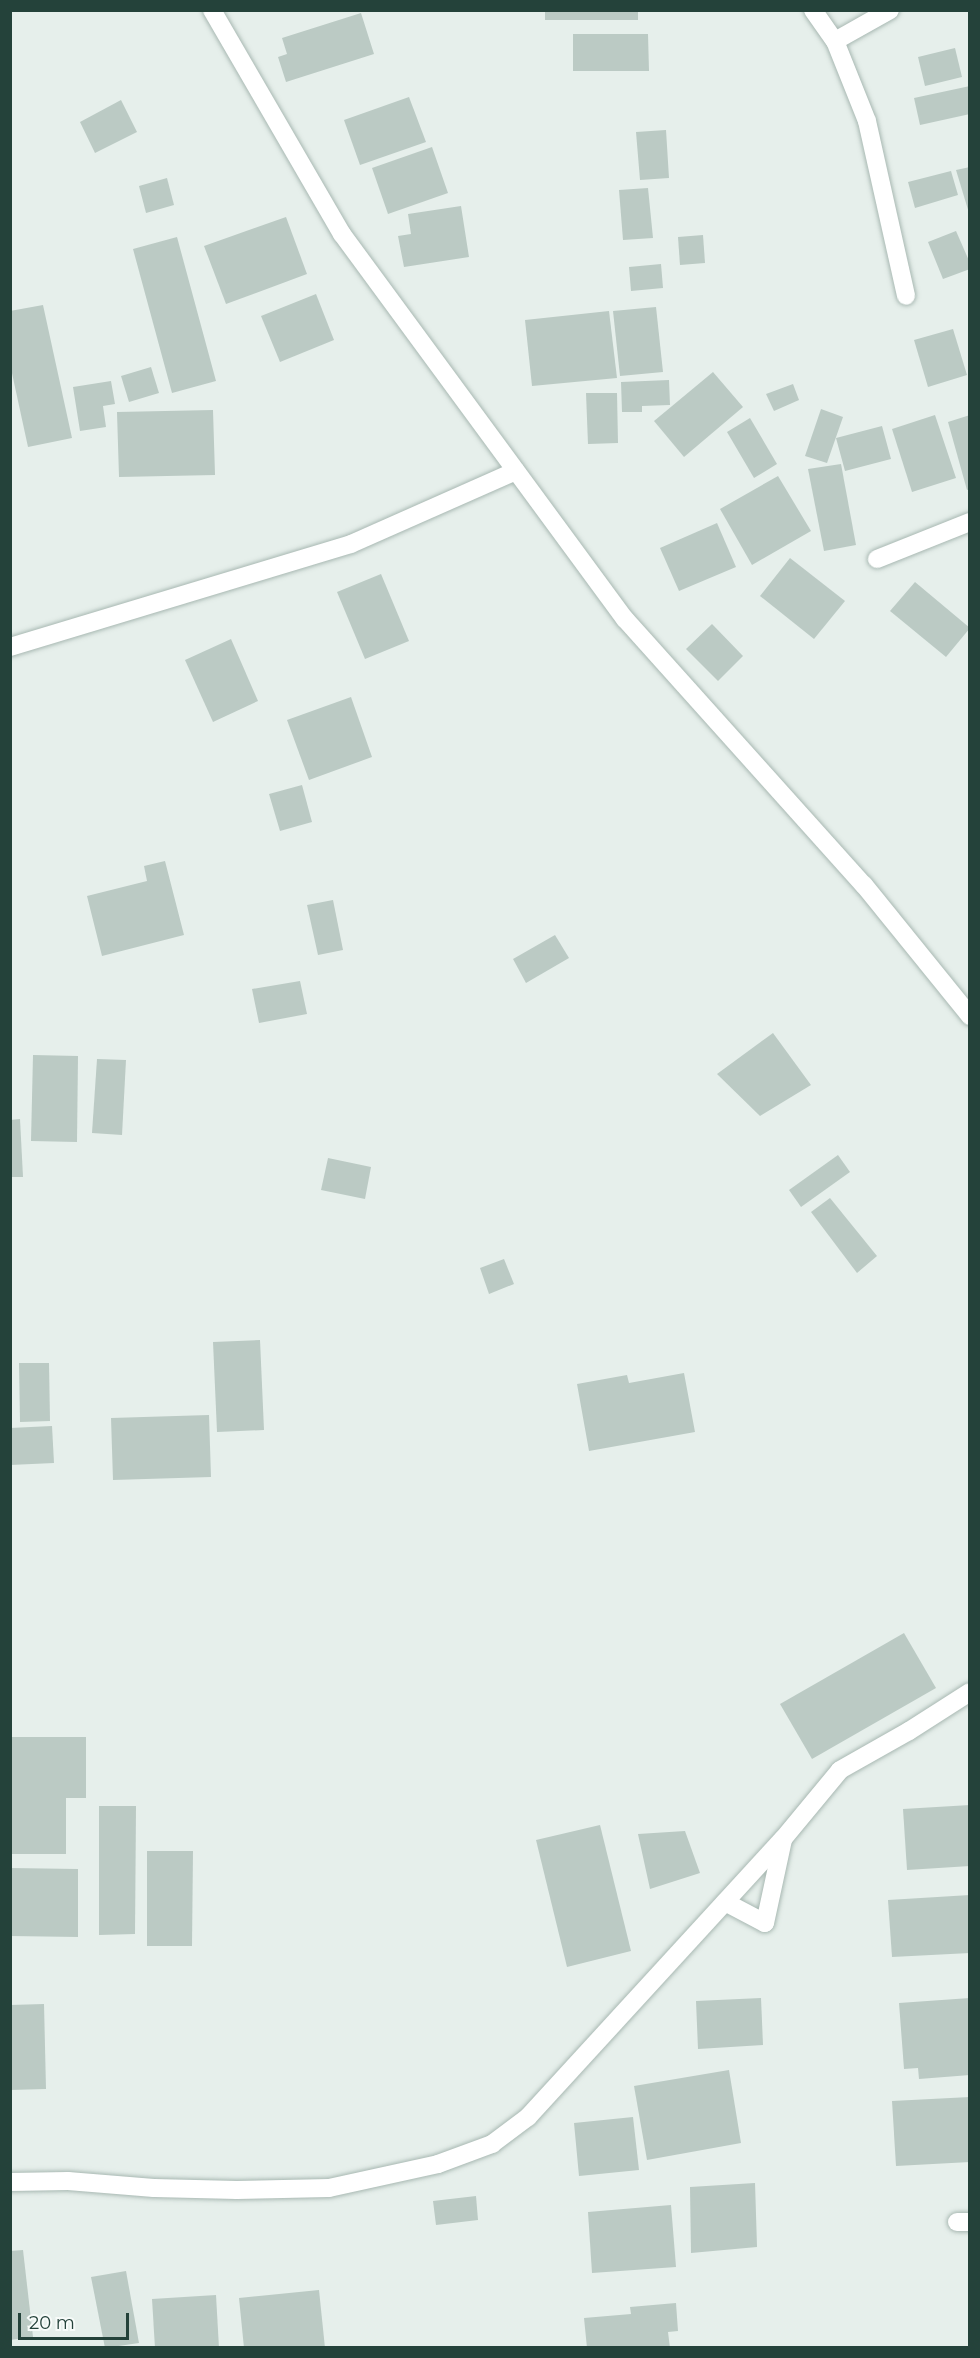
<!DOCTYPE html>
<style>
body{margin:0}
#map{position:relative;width:980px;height:2358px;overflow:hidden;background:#e6efeb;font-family:Montserrat,sans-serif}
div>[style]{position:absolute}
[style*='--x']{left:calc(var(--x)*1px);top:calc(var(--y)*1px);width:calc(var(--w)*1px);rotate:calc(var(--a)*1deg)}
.building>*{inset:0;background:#bbcac4}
.roads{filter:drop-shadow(0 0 2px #a8b8b2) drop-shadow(0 0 2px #a8b8b2)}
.minor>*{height:18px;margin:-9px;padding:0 9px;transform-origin:9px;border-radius:9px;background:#fff}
span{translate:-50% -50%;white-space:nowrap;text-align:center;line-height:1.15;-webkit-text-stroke:5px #f7fbf9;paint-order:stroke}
.frame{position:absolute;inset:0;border:12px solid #24423a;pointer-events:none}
.scale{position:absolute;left:18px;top:2313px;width:111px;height:27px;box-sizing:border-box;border:3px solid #24423a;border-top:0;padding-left:8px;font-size:18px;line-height:21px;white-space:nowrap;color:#24423a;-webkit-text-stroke:4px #f7fbf9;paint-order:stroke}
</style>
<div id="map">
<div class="building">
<div style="clip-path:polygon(545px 10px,638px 10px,638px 20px,545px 20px)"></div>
<div style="clip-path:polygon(361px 13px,374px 54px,286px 82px,278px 57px,287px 54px,282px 38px)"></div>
<div style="clip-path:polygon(573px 34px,648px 34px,649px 71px,573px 71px)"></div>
<div style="clip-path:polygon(955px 48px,962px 77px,925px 86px,918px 57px)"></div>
<div style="clip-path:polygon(970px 86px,970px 114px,920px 125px,914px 98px)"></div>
<div style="clip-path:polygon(409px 97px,426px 142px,360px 165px,344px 120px)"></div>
<div style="clip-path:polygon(121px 100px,137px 132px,95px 153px,80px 122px)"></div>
<div style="clip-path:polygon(666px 130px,669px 178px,640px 180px,636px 132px)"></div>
<div style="clip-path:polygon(432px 147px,448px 193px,388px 214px,372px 168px)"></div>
<div style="clip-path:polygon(970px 167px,970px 213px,969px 213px,956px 170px)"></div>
<div style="clip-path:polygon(951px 171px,958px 195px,915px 208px,908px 182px)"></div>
<div style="clip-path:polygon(167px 178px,174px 205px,146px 213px,139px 186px)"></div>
<div style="clip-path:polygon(648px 188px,653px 238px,623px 240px,619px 190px)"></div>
<div style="clip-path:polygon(461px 206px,469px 257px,404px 267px,398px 236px,411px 234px,408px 214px)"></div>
<div style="clip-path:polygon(286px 217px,307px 274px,226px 304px,204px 246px)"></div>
<div style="clip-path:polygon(956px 231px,970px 263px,970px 269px,943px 279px,928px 242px)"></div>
<div style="clip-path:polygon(703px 235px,705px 263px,680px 265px,678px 237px)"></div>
<div style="clip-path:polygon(177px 237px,216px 381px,172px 393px,133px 249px)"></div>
<div style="clip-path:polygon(661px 264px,663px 288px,631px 291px,629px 267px)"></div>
<div style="clip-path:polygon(316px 294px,334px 340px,280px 362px,261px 316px)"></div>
<div style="clip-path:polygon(43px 305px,72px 438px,28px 447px,10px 364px,10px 311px)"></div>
<div style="clip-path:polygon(656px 307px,663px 372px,620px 376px,613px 311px)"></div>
<div style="clip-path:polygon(609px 311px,617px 378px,532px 386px,525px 320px)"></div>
<div style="clip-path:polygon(953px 329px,967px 375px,928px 387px,914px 340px)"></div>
<div style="clip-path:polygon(151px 367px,159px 393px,129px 402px,121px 376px)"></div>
<div style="clip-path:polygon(713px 372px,743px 407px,684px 457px,654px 421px)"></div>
<div style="clip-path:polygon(669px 380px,670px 405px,642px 406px,642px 412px,622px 412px,621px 382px)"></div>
<div style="clip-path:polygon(111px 381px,115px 404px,103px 406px,106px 427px,80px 431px,73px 387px)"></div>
<div style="clip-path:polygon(793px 384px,799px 400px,774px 411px,766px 394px)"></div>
<div style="clip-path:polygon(586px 393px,617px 393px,618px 443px,588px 444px)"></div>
<div style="clip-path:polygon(821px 409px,843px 417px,827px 463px,805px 456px)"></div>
<div style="clip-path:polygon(213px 410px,215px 475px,119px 477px,117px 412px)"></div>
<div style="clip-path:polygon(935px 415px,956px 478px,912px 492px,892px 429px)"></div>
<div style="clip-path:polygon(970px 415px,970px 489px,967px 490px,948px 422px)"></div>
<div style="clip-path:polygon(750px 418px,777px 464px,754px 478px,727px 432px)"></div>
<div style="clip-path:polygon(882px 426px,891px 459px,845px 471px,836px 438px)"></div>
<div style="clip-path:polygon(841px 464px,856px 545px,824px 551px,808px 469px)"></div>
<div style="clip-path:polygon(778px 476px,811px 531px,752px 565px,720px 509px)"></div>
<div style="clip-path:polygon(717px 523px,736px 567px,679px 591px,660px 548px)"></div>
<div style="clip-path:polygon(790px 558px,845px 601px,814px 639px,760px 596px)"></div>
<div style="clip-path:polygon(381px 574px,409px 641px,365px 659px,337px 592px)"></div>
<div style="clip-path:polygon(915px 582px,970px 628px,946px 657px,890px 611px)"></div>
<div style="clip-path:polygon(712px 624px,743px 656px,718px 681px,686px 649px)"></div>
<div style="clip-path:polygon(231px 639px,258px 701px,213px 722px,185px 660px)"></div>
<div style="clip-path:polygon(351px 697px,372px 757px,309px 780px,287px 720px)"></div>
<div style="clip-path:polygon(302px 785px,312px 822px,280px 831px,269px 794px)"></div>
<div style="clip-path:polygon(165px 861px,184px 935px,102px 956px,87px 896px,147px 881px,144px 866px)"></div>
<div style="clip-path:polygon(333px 900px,343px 950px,318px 955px,307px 905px)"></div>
<div style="clip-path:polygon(555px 935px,569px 958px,526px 983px,513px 959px)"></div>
<div style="clip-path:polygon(300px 981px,307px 1014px,259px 1023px,252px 989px)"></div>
<div style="clip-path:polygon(773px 1033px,811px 1085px,760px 1116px,717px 1074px)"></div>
<div style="clip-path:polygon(33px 1055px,78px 1056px,77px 1142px,31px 1141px)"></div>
<div style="clip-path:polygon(97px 1059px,126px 1060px,122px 1135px,92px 1133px)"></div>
<div style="clip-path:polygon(20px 1119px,23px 1177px,10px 1177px,10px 1120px)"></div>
<div style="clip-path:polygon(838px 1155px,850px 1172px,801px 1207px,789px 1190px)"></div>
<div style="clip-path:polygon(328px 1158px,371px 1167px,365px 1199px,321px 1190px)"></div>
<div style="clip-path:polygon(830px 1198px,877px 1256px,857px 1273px,811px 1212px)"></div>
<div style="clip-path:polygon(504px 1259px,514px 1284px,489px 1294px,480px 1268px)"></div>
<div style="clip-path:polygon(260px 1340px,264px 1430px,217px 1432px,213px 1342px)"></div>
<div style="clip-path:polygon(19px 1363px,49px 1363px,50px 1421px,20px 1422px)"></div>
<div style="clip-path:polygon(684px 1373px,695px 1432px,589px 1451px,577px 1384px,627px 1375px,629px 1383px)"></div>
<div style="clip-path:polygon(209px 1415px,211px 1477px,113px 1480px,111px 1418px)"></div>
<div style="clip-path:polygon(52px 1426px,54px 1463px,10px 1465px,10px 1428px)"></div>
<div style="clip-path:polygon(904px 1633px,936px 1688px,812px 1759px,780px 1704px)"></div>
<div style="clip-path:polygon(10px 1737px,86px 1737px,86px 1798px,66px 1798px,66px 1854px,10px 1854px)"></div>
<div style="clip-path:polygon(970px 1805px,970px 1866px,907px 1870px,903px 1809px)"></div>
<div style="clip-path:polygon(99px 1806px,136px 1806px,135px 1934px,99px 1935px)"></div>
<div style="clip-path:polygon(600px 1825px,631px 1951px,567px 1967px,536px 1840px)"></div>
<div style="clip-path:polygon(685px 1831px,700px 1873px,650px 1889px,638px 1834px)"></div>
<div style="clip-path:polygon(147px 1851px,193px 1851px,192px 1946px,147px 1946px)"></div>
<div style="clip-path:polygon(10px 1868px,78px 1869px,78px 1937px,10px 1936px)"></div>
<div style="clip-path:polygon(970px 1895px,970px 1953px,892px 1957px,888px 1900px)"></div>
<div style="clip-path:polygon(761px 1998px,763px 2045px,698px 2049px,696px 2001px)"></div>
<div style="clip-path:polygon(970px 1998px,970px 2075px,919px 2079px,918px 2068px,904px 2069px,899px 2003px)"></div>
<div style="clip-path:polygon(44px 2004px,46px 2089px,10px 2090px,10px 2005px)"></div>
<div style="clip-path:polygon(729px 2070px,741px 2143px,647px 2160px,634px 2086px)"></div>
<div style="clip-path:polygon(970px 2097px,970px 2162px,896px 2166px,892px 2101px)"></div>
<div style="clip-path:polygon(633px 2117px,639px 2170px,579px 2176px,574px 2123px)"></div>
<div style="clip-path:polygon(755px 2183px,757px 2247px,691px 2253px,690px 2187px)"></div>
<div style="clip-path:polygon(476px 2196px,478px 2220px,436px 2225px,433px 2201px)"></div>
<div style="clip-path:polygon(671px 2205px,676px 2267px,592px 2273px,588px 2212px)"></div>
<div style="clip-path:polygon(23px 2250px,33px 2337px,10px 2340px,10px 2251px)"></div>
<div style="clip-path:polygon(126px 2271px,139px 2343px,105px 2348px,91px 2277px)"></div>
<div style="clip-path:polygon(319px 2290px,325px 2348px,244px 2348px,239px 2298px)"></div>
<div style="clip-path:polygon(216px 2295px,219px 2348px,155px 2348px,152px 2299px)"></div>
<div style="clip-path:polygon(676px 2303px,678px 2331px,668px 2332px,670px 2348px,587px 2348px,584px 2318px,631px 2314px,630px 2307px)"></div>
</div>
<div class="roads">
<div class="minor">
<div style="--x:212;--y:10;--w:259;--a:59.9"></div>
<div style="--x:342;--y:234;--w:478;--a:53.7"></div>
<div style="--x:625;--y:619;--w:358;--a:48.1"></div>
<div style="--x:864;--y:885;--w:169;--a:51"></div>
<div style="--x:813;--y:10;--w:38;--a:55"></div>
<div style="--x:835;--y:41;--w:86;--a:68.2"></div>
<div style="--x:867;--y:121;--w:179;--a:77.4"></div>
<div style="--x:835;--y:41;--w:63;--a:-29.4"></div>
<div style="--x:877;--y:559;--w:100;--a:-21.7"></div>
<div style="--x:10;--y:647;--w:356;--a:-16.8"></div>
<div style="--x:351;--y:544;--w:180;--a:-23.9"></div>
<div style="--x:725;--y:1902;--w:45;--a:27.7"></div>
<div style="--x:765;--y:1923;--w:85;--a:-77.8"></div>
<div style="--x:10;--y:2182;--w:58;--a:-1"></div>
<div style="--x:68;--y:2181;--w:86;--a:4.7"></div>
<div style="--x:154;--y:2188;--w:83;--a:1.4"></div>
<div style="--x:237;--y:2190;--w:92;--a:-1.2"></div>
<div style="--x:329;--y:2188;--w:112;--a:-12.4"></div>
<div style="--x:438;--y:2164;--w:58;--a:-20.3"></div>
<div style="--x:492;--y:2144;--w:45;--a:-36.9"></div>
<div style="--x:528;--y:2117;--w:377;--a:-47.5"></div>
<div style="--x:783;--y:1839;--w:89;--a:-50.4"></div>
<div style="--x:840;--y:1770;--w:79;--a:-29.5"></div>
<div style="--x:909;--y:1731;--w:72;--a:-32.6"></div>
<div style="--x:957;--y:2222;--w:13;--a:0"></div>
</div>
</div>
<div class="frame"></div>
<div class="scale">20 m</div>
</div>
